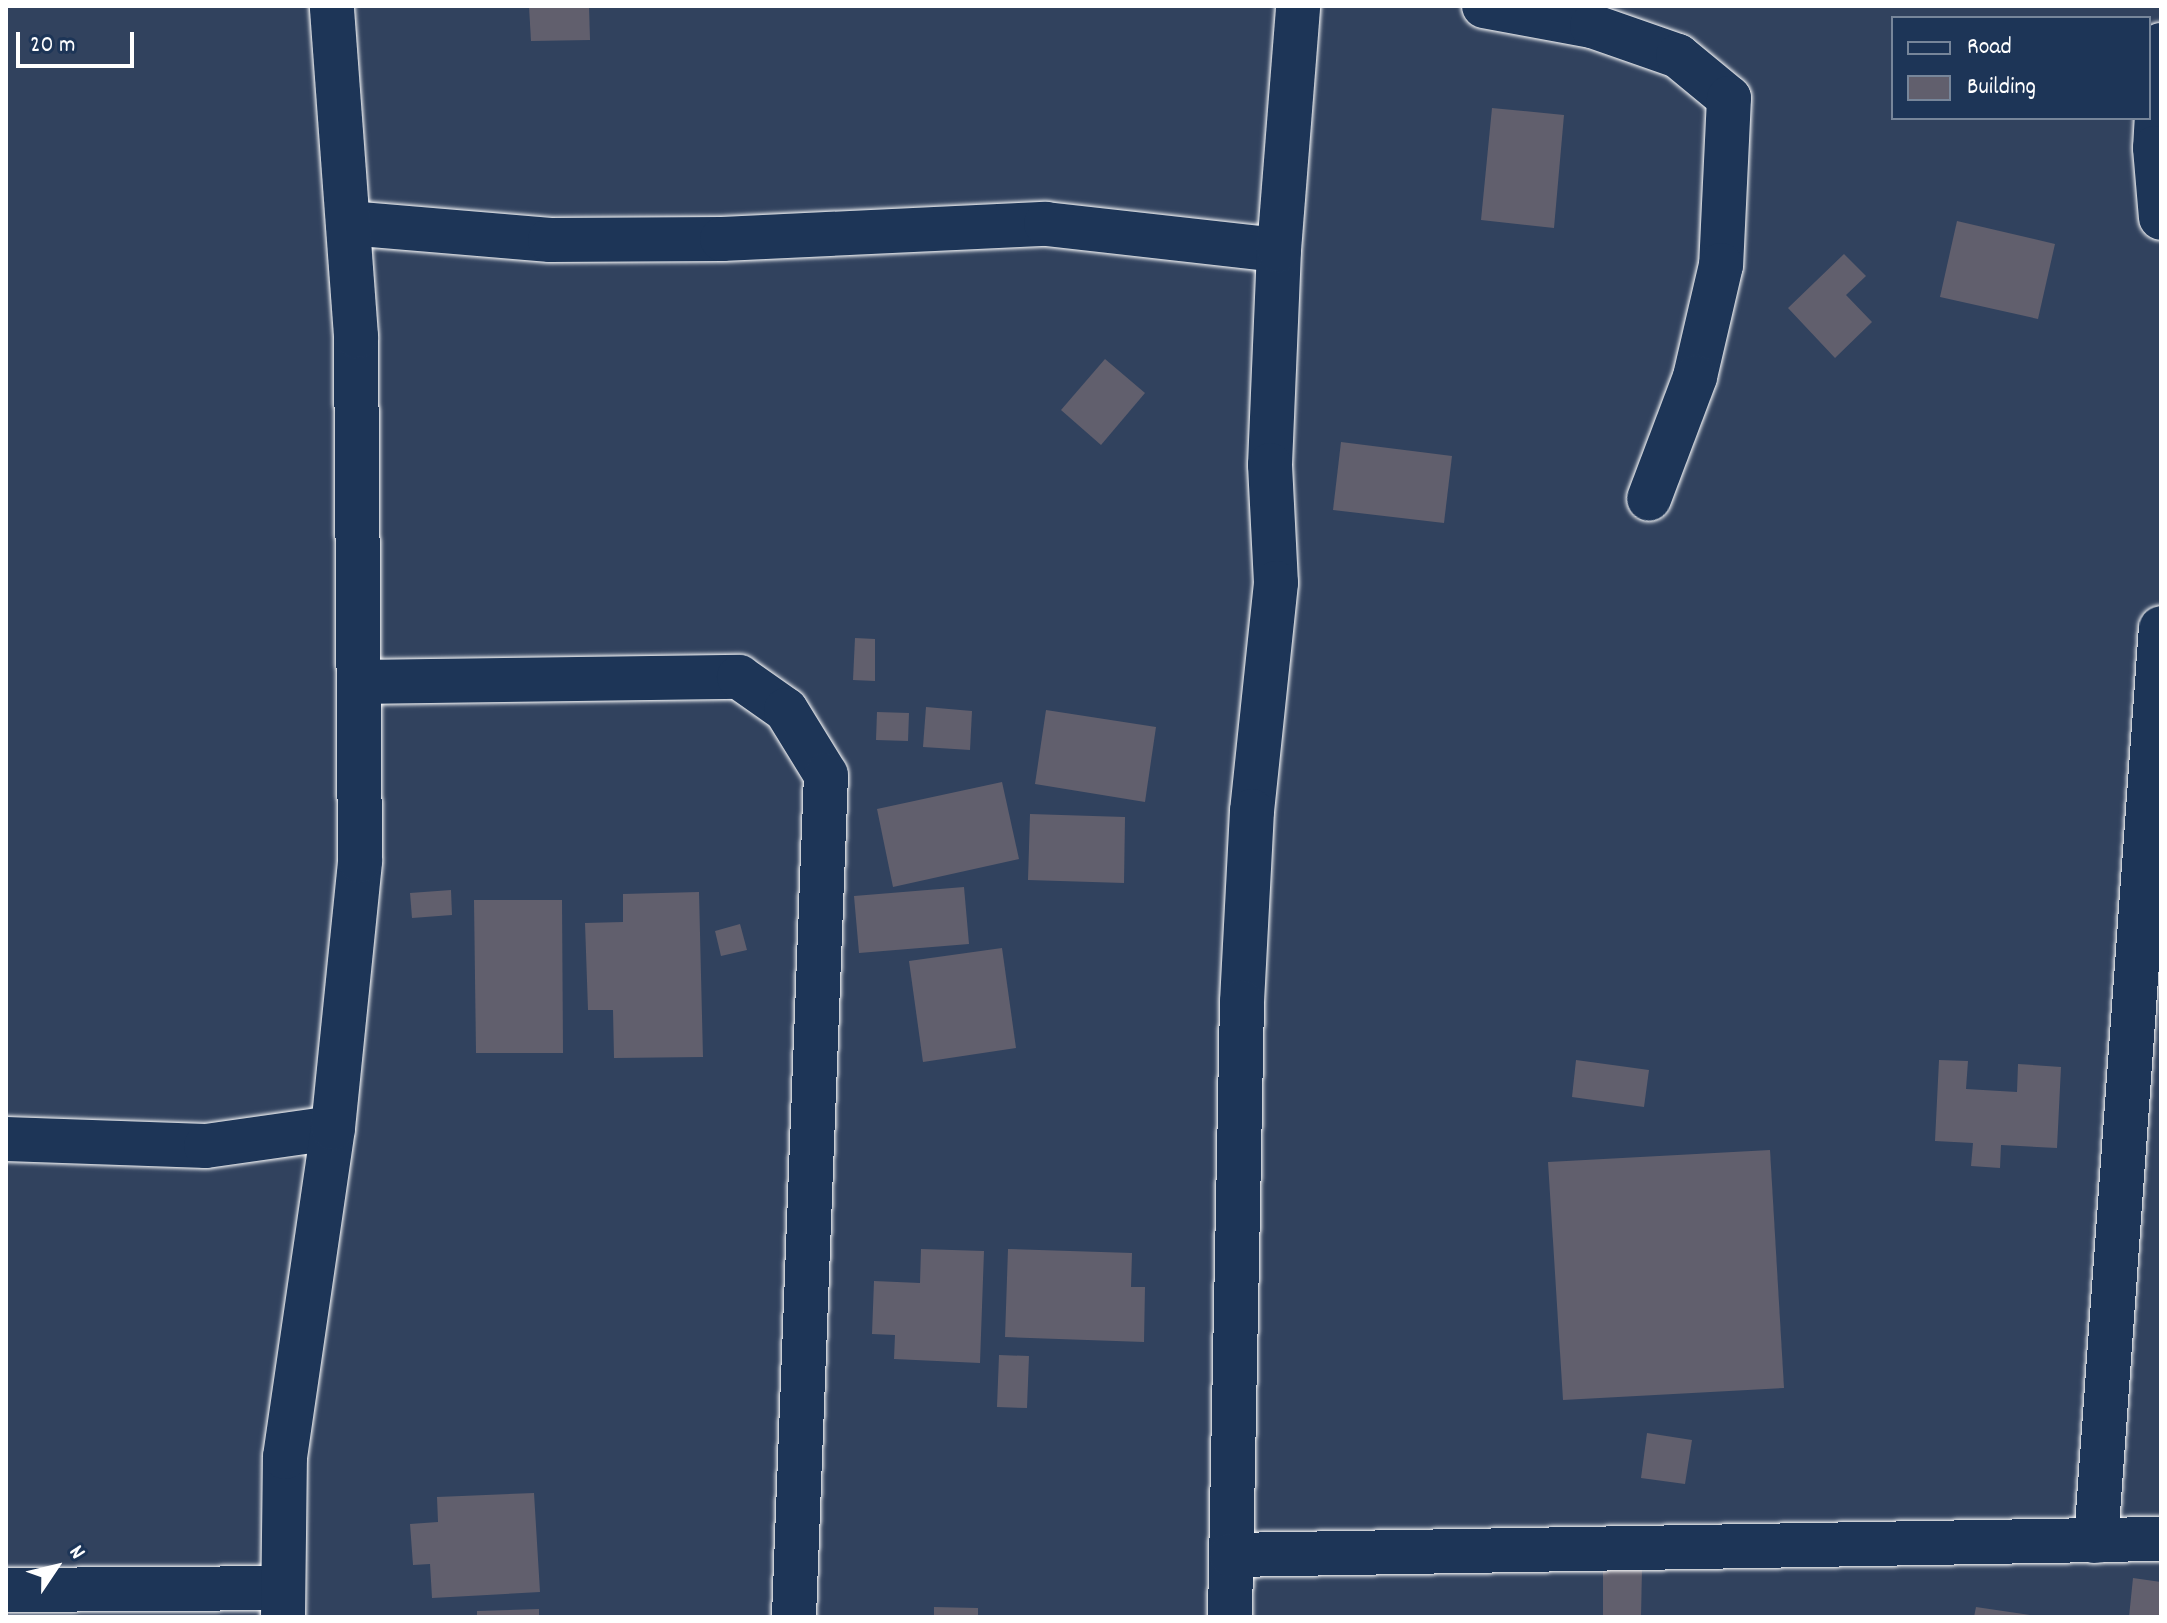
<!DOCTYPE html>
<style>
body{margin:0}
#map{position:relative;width:2167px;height:1623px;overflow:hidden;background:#31425e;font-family:Dekko,sans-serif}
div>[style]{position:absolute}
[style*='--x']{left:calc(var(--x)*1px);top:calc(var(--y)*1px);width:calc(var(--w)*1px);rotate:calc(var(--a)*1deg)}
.building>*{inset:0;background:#615f6d}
.roads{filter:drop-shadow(0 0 2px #fff) drop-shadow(0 0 2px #fff)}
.minor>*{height:44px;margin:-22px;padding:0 22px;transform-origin:22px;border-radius:22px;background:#1d3557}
span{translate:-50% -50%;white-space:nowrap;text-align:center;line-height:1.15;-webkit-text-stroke:8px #1d3557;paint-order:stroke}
.frame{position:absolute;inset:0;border:8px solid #fff;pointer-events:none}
.legend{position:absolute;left:1891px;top:16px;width:260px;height:104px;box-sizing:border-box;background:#1d3557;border:2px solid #77869a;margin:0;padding:10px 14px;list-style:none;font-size:24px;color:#fff}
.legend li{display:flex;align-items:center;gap:16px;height:40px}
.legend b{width:40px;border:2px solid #77869a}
.north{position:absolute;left:16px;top:1527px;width:80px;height:80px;-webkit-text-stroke:6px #1d3557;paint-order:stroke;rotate:55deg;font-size:22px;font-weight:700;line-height:32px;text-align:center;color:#fff}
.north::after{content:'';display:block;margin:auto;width:28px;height:36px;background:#fff;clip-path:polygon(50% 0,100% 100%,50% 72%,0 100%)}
.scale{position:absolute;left:16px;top:32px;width:118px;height:36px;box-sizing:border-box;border:4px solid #fff;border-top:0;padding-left:10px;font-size:24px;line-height:28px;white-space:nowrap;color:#fff;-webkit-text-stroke:6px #1d3557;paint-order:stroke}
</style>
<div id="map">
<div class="building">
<div style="clip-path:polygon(529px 6px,589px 6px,590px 40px,531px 41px)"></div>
<div style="clip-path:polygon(1492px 108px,1564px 115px,1554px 228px,1481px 220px)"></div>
<div style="clip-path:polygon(1957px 221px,2055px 244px,2038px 319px,1940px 297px)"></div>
<div style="clip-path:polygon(1844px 254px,1866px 276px,1846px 295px,1872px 322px,1835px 358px,1788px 308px)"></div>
<div style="clip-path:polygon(1105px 359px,1145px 393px,1101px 445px,1061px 410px)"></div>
<div style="clip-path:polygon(1341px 442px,1452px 456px,1444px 523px,1333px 510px)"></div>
<div style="clip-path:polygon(855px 638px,875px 639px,875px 681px,853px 680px)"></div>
<div style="clip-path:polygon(926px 707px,972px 711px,970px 750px,923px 747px)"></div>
<div style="clip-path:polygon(1046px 710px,1156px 727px,1145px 802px,1035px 784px)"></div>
<div style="clip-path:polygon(877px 712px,909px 713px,908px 741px,876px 740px)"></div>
<div style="clip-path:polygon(1002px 782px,1019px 859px,893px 887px,877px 809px)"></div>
<div style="clip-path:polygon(1030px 814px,1125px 817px,1124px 883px,1028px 880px)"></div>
<div style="clip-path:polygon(964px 887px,969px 944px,859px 953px,854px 896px)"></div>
<div style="clip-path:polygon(451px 890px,452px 915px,412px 918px,410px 893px)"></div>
<div style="clip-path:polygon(699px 892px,703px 1057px,614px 1058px,613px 1010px,588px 1010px,585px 923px,623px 922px,623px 894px)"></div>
<div style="clip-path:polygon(474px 900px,562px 900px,563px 1053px,476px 1053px)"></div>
<div style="clip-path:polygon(740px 924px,747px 950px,721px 956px,715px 931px)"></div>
<div style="clip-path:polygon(1002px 948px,1016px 1048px,923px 1062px,909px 961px)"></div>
<div style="clip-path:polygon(1576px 1060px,1649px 1070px,1644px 1107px,1572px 1097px)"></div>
<div style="clip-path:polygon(1939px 1060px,1968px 1061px,1966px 1089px,2017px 1092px,2018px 1064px,2061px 1067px,2057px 1148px,2001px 1145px,2000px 1168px,1971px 1166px,1973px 1143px,1935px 1141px)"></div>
<div style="clip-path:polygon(1770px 1150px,1784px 1388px,1563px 1400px,1548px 1162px)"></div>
<div style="clip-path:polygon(921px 1249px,984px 1251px,980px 1363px,894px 1359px,895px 1335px,872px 1334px,874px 1281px,920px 1283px)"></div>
<div style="clip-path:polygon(1008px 1249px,1132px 1253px,1131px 1287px,1145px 1287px,1144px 1342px,1005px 1337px)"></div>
<div style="clip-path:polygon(999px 1355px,1029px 1356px,1027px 1408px,997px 1407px)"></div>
<div style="clip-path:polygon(1647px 1433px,1692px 1440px,1685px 1484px,1641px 1478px)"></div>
<div style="clip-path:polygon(534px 1493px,540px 1592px,432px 1598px,430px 1564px,413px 1565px,410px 1524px,438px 1522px,437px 1497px)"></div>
<div style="clip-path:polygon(1603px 1567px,1642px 1568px,1641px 1617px,1603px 1617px)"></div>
<div style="clip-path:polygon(2133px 1578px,2161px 1582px,2161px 1617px,2129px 1617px)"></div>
<div style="clip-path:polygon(934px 1607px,978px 1608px,978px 1617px,934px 1617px)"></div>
<div style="clip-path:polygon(1976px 1607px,2030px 1615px,2030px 1617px,1974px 1617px)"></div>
<div style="clip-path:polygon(539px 1609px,539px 1617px,477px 1617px,477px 1611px)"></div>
</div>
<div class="roads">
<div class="minor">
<div style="--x:1484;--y:6;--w:110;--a:10.5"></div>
<div style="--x:1592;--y:26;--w:91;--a:19.2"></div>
<div style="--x:1678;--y:56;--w:66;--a:39.5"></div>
<div style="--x:1729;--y:98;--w:167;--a:92.7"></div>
<div style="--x:1721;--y:265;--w:115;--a:103.1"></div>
<div style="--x:1695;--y:377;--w:130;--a:110.7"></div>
<div style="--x:2161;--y:45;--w:103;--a:93.3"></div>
<div style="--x:2155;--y:148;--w:70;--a:85.1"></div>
<div style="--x:348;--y:223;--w:203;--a:4.8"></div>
<div style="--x:550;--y:240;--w:172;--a:-0.3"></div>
<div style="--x:722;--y:239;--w:324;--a:-2.7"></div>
<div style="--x:1046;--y:224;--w:234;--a:6.4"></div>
<div style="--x:1279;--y:250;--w:215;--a:92.4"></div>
<div style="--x:1270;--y:465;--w:118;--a:87.1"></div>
<div style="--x:1276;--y:583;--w:229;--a:96"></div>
<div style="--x:1252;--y:811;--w:191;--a:93"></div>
<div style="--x:1242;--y:1002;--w:615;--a:91.12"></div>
<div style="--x:1279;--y:250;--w:245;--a:-85.5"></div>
<div style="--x:361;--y:682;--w:378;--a:-0.8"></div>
<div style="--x:739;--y:677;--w:57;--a:35.1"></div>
<div style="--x:786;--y:710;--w:76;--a:58.4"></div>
<div style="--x:826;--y:775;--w:843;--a:92.18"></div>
<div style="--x:6;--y:1139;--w:200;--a:2"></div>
<div style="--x:206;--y:1146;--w:128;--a:-8.1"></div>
<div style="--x:2096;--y:1541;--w:915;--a:-85.93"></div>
<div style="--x:1231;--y:1555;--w:930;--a:-0.99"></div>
<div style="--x:6;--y:1590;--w:277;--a:-0.4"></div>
<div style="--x:283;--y:1617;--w:160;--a:-89.3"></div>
<div style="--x:285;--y:1457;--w:332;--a:-81.7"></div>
<div style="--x:333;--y:1128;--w:268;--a:-84.2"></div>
<div style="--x:360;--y:861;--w:525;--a:-90.44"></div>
<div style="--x:356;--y:336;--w:331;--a:-94.2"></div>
</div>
</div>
<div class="frame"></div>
<ul class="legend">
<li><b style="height:10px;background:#1d3557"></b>Road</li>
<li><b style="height:22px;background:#615f6d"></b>Building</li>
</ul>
<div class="north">N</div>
<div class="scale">20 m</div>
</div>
